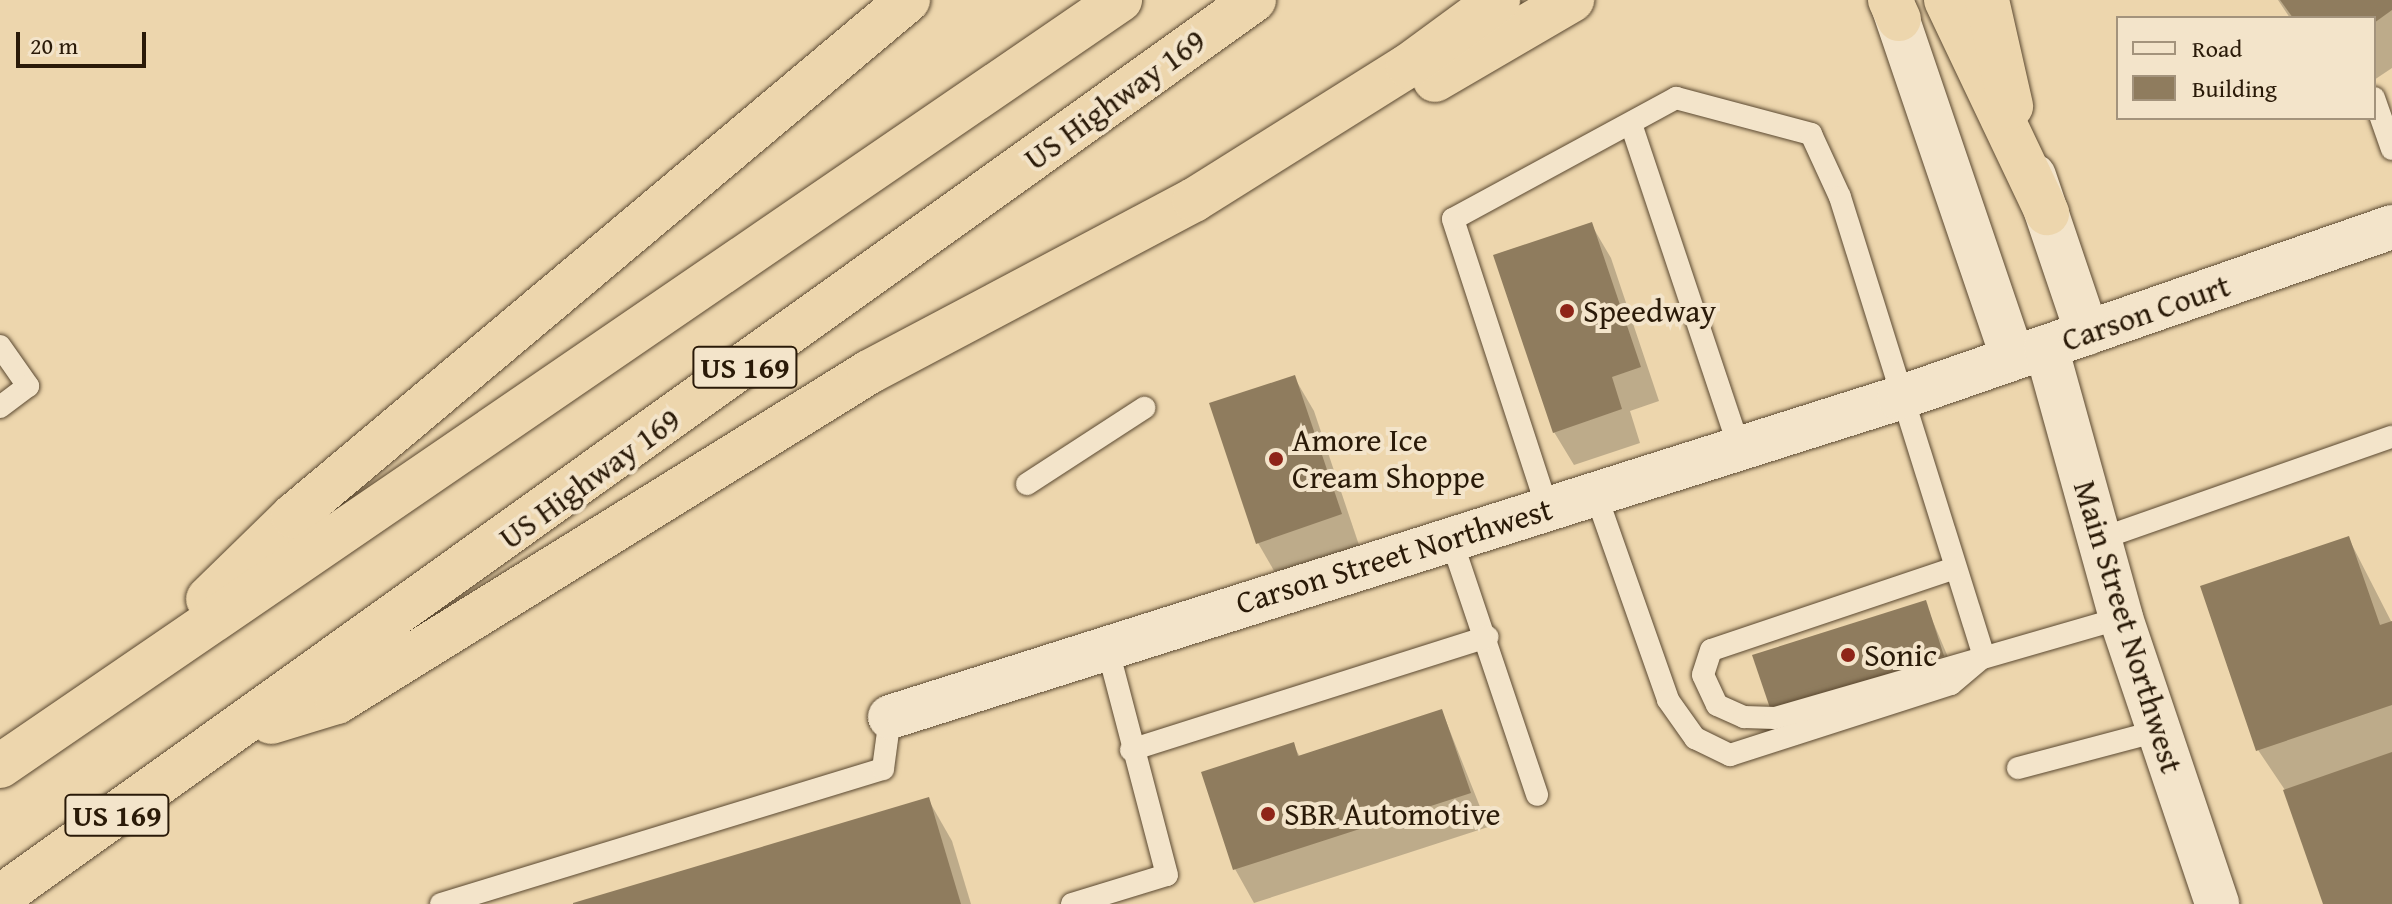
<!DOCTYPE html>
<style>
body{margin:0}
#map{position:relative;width:2392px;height:904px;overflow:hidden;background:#edd6ad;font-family:"Gentium Book Plus",serif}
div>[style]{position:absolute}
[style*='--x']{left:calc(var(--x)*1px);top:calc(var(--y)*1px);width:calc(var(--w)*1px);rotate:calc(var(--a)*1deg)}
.shadow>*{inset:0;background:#0003}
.building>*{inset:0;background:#8f7c5e}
.roads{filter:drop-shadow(0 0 2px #5b4931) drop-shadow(0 0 2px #5b4931)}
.service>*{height:22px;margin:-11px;padding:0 11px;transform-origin:11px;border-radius:11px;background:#f3e4ca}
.minor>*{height:44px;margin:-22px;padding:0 22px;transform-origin:22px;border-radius:22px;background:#f3e4ca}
.secondary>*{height:44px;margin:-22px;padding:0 22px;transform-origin:22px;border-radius:22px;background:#f3e4ca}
.motorway>*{height:44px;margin:-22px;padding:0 22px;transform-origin:22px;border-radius:22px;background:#edd6ad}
.dots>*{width:22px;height:22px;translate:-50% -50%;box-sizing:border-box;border:4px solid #f3e4ca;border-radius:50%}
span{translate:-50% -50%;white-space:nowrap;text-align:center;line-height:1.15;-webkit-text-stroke:8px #f3e4ca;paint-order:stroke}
.shield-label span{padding:2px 6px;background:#f3e4ca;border:2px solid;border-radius:6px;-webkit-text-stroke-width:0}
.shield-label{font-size:30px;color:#2a1a08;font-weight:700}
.street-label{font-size:32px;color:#2a1a08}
.poi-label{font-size:32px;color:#2a1a08}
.left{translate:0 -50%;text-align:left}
.legend{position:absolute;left:2116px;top:16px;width:260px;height:104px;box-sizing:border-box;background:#f3e4ca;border:2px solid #a3937c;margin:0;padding:10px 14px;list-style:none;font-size:24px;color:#2a1a08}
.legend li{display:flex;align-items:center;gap:16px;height:40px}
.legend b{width:40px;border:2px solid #a3937c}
.scale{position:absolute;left:16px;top:32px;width:130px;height:36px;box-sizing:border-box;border:4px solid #2a1a08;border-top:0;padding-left:10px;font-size:24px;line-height:28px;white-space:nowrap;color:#2a1a08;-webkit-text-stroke:6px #f3e4ca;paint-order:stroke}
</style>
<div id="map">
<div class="shadow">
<div style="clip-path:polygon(2278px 0,2392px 0,2392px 68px,2374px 80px,2374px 18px,2290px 18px)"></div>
<div style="clip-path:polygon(1591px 224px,1611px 258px,1659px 401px,1630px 411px,1640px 443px,1574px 465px,1554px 432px)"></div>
<div style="clip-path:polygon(1294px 377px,1314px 411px,1360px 548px,1277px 576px,1258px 543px)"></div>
<div style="clip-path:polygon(2349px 539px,2392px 623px,2392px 904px,2326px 904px,2285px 790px,2258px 750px)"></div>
<div style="clip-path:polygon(1925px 603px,1962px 690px,1792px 744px)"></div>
<div style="clip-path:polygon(1442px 711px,1488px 827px,1254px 903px,1235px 869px,1293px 744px,1300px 757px)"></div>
<div style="clip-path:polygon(928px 799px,952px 841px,971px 904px,578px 904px)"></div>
</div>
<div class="building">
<div style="clip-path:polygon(2280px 0,2392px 0,2392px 10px,2374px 23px,2293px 18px)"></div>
<div style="clip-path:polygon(1592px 222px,1641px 367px,1612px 377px,1622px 409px,1553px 433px,1493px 255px)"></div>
<div style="clip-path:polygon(1295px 375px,1342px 514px,1256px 544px,1209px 403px)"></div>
<div style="clip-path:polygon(2349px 536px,2380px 625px,2392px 621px,2392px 705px,2256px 751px,2200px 586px)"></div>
<div style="clip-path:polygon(1926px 600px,1944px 656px,1771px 711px,1752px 655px)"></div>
<div style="clip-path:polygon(1442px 709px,1471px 793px,1233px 870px,1201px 772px,1294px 742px,1298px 756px)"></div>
<div style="clip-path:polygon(2392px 752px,2392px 904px,2323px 904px,2283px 790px)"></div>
<div style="clip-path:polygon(929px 797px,961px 904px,573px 904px,573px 903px)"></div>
</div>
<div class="roads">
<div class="service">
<div style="--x:2374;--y:98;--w:54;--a:70.6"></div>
<div style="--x:1631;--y:124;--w:341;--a:71.5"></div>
<div style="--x:0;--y:346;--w:49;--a:55"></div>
<div style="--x:28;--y:386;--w:35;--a:143"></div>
<div style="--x:1027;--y:484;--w:140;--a:-33"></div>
<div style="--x:1596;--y:495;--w:217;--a:70.6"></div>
<div style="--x:1668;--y:700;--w:47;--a:54.6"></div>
<div style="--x:1695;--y:738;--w:39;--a:26"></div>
<div style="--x:1730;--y:755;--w:232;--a:-17.8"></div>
<div style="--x:1951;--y:684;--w:39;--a:-40"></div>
<div style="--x:1547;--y:507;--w:303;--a:-108.1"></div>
<div style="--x:1453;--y:219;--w:254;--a:-28.5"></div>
<div style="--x:1676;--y:98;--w:140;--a:14.9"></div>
<div style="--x:1811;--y:134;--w:69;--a:65.3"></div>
<div style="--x:1840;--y:197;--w:482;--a:72.6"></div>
<div style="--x:1450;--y:536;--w:273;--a:71.4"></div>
<div style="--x:2100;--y:539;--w:309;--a:-19.3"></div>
<div style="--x:1955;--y:568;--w:257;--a:161.4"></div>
<div style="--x:1711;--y:650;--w:26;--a:108"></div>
<div style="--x:1703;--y:675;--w:33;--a:65"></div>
<div style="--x:1717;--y:705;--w:30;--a:24"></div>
<div style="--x:1744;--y:717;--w:31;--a:2"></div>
<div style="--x:1775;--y:718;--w:360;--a:-16.1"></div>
<div style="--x:1131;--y:750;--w:374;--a:-17.6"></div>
<div style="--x:2018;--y:768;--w:145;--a:-14.8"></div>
<div style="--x:441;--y:904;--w:462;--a:-17"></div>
<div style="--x:883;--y:769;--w:52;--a:-82.3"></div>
<div style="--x:1072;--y:904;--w:99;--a:-17"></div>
<div style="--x:1167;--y:875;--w:237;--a:-104.7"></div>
</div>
<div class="minor">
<div style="--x:890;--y:717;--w:1058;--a:-17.54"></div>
<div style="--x:1899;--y:398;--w:522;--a:-19.13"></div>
</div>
<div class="secondary">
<div style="--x:1891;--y:0;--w:378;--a:71.2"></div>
<div style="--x:2034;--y:176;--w:166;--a:71.3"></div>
<div style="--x:2046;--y:347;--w:281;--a:74.5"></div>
<div style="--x:2121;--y:618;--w:302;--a:71.4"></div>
</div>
<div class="motorway">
<div style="--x:1890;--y:0;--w:21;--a:65"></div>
<div style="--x:1946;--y:0;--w:236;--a:64.6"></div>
<div style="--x:1987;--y:0;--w:109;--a:77.2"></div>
<div style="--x:1435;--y:80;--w:159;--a:-30.3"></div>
<div style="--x:208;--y:599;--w:119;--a:-44.3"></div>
<div style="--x:293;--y:516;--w:803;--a:-40"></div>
<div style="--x:271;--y:722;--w:69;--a:-16.9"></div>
<div style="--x:337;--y:702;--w:626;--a:-31.81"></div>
<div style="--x:869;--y:372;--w:368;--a:-27.9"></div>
<div style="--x:1194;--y:200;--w:252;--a:-32.1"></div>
<div style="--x:1408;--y:66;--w:112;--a:-36.3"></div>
<div style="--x:0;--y:766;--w:1357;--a:-34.37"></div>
<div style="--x:0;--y:897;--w:1542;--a:-35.58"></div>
</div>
</div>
<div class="dots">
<div style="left:1567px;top:311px;background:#8f2418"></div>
<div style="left:1276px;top:459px;background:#8f2418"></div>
<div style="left:1848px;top:655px;background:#8f2418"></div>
<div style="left:1268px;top:814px;background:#8f2418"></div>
</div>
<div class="shield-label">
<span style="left:745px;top:367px">US 169</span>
<span style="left:117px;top:815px">US 169</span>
</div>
<div class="street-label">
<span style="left:1115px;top:100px;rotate:-36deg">US Highway 169</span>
<span style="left:2146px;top:313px;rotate:-19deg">Carson Court</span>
<span style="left:590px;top:479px;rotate:-36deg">US Highway 169</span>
<span style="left:1394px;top:556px;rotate:-17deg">Carson Street Northwest</span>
<span style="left:2128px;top:627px;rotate:73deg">Main Street Northwest</span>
</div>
<div class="poi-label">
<span class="left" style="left:1583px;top:311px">Speedway</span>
<span class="left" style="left:1292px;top:459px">Amore Ice<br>Cream Shoppe</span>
<span class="left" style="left:1864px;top:655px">Sonic</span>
<span class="left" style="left:1284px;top:814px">SBR Automotive</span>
</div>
<ul class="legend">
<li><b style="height:10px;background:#f3e4ca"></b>Road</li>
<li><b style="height:22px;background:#8f7c5e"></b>Building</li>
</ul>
<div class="scale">20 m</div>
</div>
